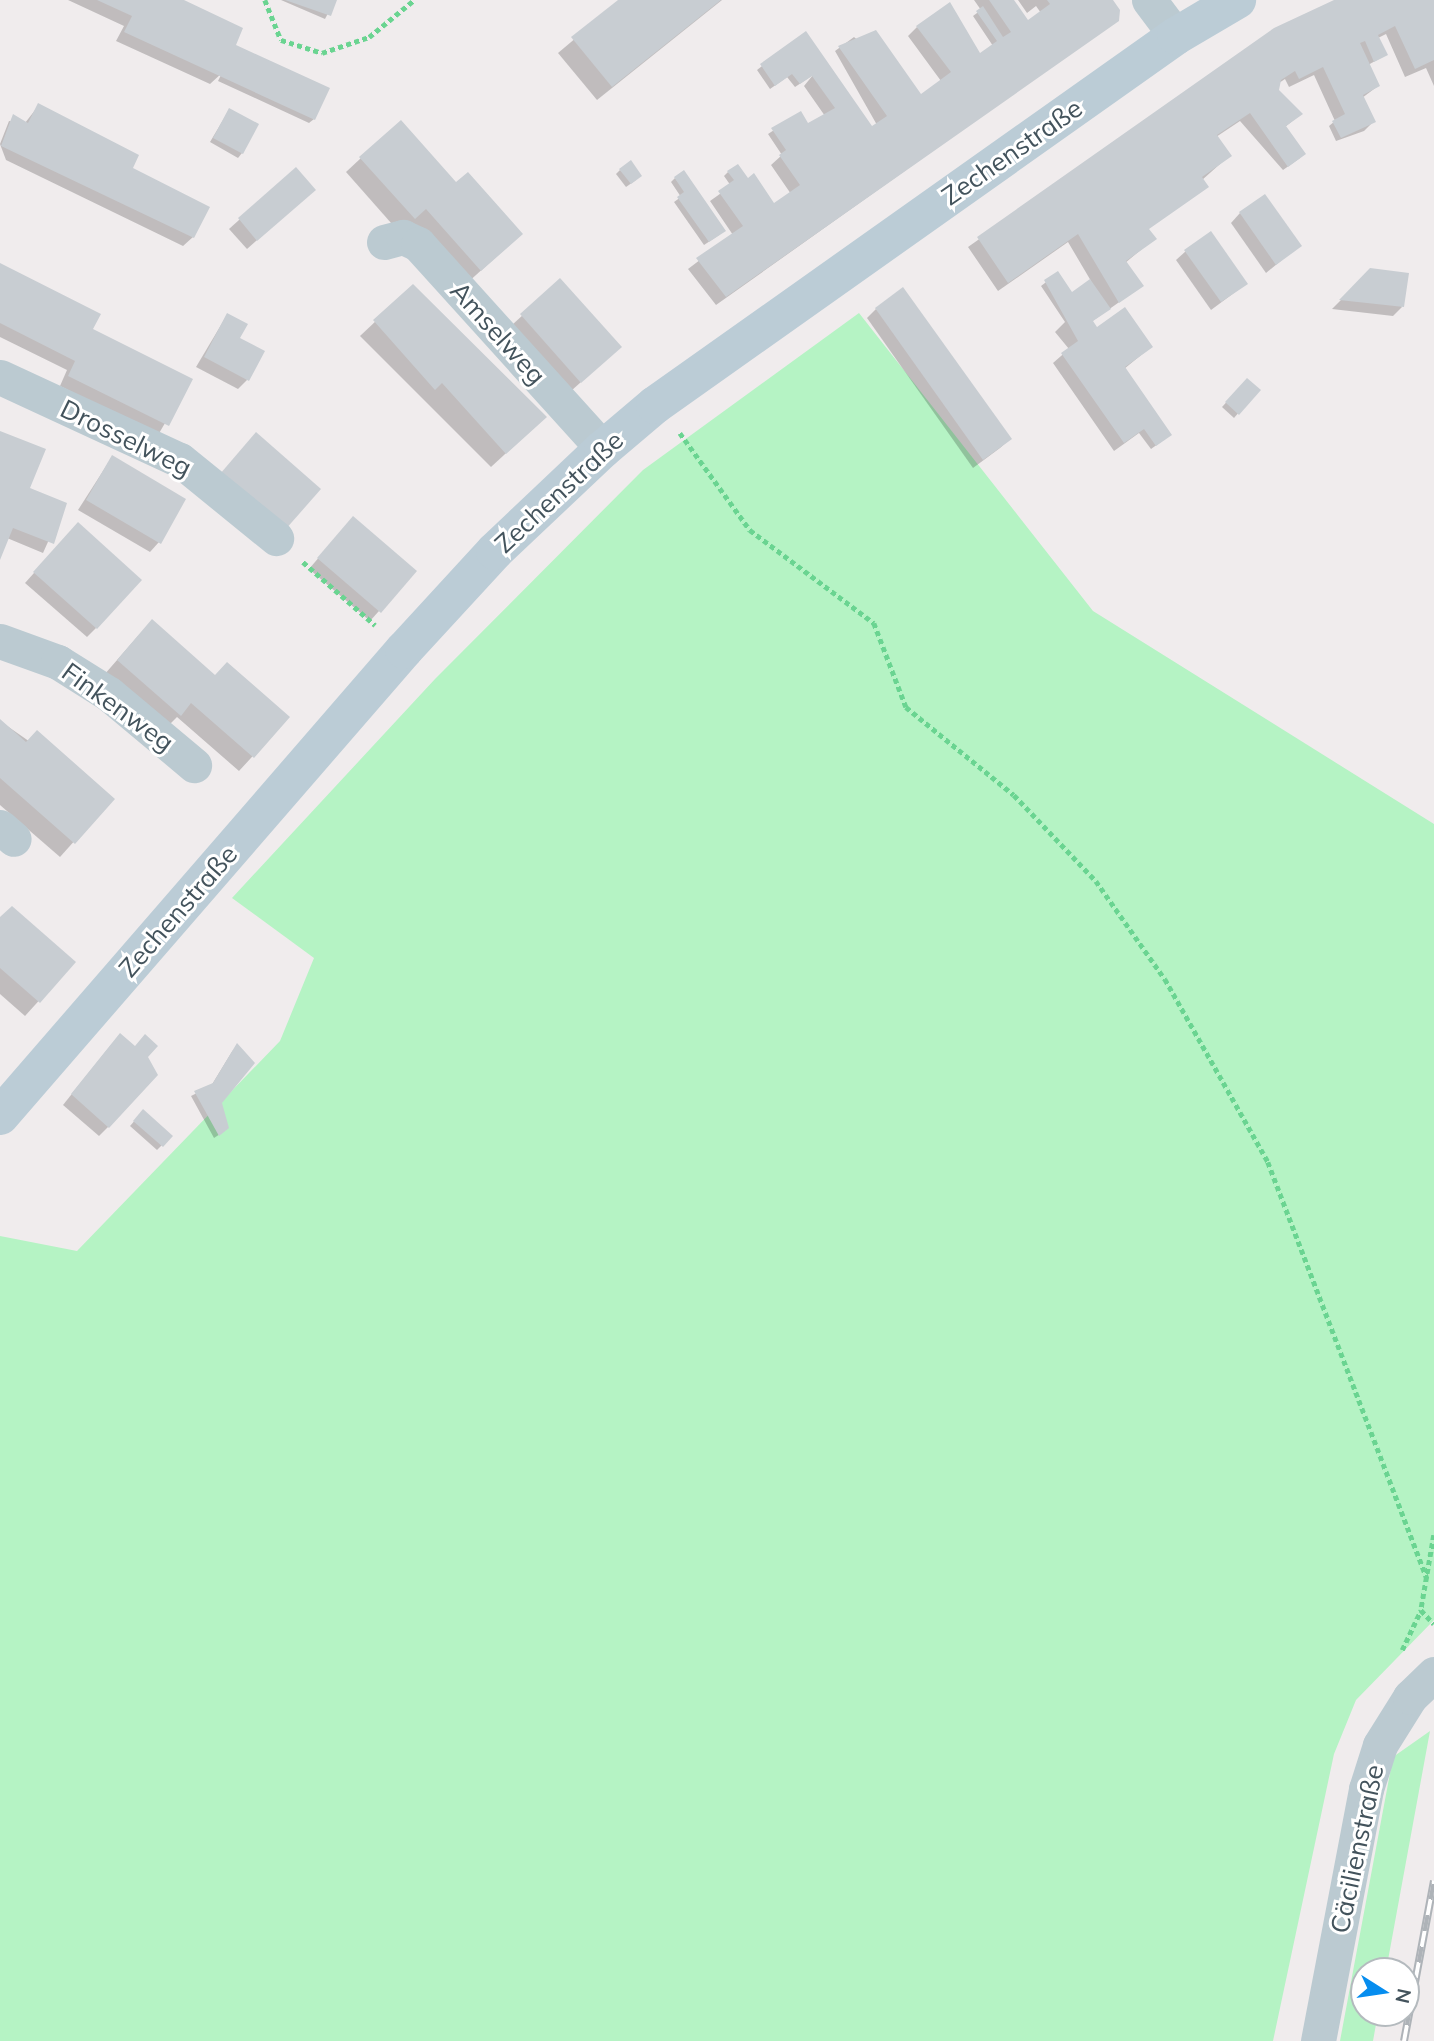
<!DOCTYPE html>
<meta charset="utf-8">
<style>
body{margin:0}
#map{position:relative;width:1434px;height:2041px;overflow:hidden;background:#f0eced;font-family:Mulish,sans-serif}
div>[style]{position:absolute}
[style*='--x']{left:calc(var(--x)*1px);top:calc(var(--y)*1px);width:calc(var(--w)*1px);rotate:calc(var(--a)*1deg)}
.green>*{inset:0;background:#b5f3c4}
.shadow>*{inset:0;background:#0003}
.building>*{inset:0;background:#c8cdd2}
.path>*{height:4.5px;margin-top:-2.25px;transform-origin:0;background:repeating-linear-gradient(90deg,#6ad491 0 5px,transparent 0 8.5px)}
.minor>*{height:35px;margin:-17.5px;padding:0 17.5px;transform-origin:17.5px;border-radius:17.5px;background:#bbcad1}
.secondary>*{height:38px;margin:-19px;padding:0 19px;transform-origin:19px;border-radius:19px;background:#bbccd6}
.rail>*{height:8px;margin-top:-4px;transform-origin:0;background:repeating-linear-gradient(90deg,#fff 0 16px,#aeb3b8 0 32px);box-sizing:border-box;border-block:2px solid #aeb3b8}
span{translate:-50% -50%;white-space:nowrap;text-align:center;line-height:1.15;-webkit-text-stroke:6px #fff;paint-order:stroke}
.street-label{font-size:26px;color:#43535c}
.north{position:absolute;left:1350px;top:1957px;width:70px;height:70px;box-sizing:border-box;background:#fff;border:2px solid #b4babe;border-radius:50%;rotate:102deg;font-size:19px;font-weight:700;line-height:28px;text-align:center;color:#43535c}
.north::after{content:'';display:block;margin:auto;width:24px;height:32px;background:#068def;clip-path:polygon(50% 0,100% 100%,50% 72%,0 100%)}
</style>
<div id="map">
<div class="green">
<div style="clip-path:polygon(859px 313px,1093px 611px,1434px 824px,1434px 1620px,1356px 1700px,1334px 1754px,1273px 2041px,0 2041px,0 1236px,77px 1251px,280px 1041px,314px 958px,232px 898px,435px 679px,643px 470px)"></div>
<div style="clip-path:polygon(1430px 1731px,1386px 1971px,1364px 1971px,1364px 2013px,1378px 2013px,1373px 2041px,1340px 2041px,1393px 1757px)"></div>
</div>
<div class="shadow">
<div style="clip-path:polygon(68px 0,179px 0,314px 119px,309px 123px,218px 81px,222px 73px,210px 84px,116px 41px,124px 26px)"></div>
<div style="clip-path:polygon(281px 0,335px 0,325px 19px)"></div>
<div style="clip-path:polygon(621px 0,722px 0,597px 100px,558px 53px)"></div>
<div style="clip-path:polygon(974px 0,1012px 0,1027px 22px,1041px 13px,1036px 6px,1027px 13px,1018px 0,1110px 0,1117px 20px,716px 305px,688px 269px,733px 235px,710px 201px,731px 186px,724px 176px,728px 172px,747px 179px,774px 206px,791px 194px,771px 165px,782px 155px,768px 134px,800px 113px,808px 125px,825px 116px,804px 86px,813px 75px,795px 87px,787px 77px,770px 89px,757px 70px,805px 33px,872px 129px,877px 125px,835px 51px,854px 37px,921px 96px,941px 81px,908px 36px,917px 27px,979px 55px,993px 46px,973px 16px,981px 10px)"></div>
<div style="clip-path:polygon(1338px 0,1434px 0,1434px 86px,1426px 68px,1405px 77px,1386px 34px,1378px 38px,1386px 55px,1368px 65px,1378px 86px,1362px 98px,1374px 121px,1364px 131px,1336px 141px,1329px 126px,1335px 121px,1314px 75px,1289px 87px,1285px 79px,1279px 83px,1278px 91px,1301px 114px,1285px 127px,1300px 158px,1283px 170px,1240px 121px,1216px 137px,1229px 156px,1147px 229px,1154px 239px,1125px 263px,1142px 286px,1091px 322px,1096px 330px,1151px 347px,1124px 369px,1165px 439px,1151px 449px,1139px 433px,1114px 451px,1053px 363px,1069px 349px,1055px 332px,1065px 322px,1041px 286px,1058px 273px,1072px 294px,1091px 281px,1068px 242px,998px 291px,968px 247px,1275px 30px)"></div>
<div style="clip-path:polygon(39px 105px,131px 169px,193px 237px,183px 246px,6px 160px,0 144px,9px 121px,25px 123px)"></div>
<div style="clip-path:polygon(229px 110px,242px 153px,238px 158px,210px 142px)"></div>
<div style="clip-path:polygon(361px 158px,506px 248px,466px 284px,399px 232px,346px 172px)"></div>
<div style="clip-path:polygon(296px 169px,304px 199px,247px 249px,229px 229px)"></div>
<div style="clip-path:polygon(620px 170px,636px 180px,626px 187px,616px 174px)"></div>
<div style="clip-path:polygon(675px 178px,719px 235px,704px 245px,674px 202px,681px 197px,671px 182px)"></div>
<div style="clip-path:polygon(1240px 213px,1299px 246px,1266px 273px,1231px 223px)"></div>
<div style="clip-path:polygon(1186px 251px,1246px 284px,1211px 310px,1176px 260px)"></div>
<div style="clip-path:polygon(0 265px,91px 330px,191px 379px,158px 435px,60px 386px,67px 370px,0 337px)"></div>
<div style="clip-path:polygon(1371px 270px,1402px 307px,1393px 316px,1332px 309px)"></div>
<div style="clip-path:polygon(560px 281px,610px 356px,571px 391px,512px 325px)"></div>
<div style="clip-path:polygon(413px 286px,530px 431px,491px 467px,360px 336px)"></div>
<div style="clip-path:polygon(876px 309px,1010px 439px,1000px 448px,973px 468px,867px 318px)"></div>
<div style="clip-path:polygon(227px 315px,247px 380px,238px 389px,196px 367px)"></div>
<div style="clip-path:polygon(1247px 380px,1258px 390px,1234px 418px,1222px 407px)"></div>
<div style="clip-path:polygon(0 433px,27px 489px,65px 504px,43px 553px,7px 538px,0 555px)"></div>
<div style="clip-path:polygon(112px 457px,159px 542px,150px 552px,78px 510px)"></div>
<div style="clip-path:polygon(344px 528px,415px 571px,370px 621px,309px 569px)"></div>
<div style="clip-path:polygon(69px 534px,96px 628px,87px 637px,25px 583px)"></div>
<div style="clip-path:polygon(138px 636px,215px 676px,288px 718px,239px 771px,177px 717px,165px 729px,104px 675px)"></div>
<div style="clip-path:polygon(0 721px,112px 799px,60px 857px,0 805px)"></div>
<div style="clip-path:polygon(0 919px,74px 962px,25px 1016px,0 994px)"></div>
<div style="clip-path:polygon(111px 1045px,108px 1127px,99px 1136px,63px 1105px)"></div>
<div style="clip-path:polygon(233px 1050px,220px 1103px,223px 1132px,214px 1138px,191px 1096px,211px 1086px)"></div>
<div style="clip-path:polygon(143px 1111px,171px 1136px,157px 1150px,130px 1126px)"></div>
</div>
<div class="building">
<div style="clip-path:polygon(97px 0,184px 0,243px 28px,236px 45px,330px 88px,315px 120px,124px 32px,132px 16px)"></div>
<div style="clip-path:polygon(285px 0,337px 0,331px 16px)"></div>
<div style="clip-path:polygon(618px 0,721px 0,612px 87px,571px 37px)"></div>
<div style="clip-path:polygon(989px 0,1014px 0,1028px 20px,1050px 4px,1047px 0,1113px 0,1120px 10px,1119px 21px,726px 297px,696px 258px,743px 226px,718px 191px,734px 180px,727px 171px,738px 164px,748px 178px,754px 173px,774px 203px,800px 185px,779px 155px,786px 150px,771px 128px,801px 111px,808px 123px,835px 108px,812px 76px,800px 84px,792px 74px,775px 86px,760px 64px,806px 31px,872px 126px,887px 116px,838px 46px,876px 30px,921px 94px,951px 72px,916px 26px,950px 2px,980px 53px,997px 41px,976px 11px,983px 6px,1003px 37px,1011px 32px)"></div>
<div style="clip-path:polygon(1334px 0,1434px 0,1434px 60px,1415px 69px,1395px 26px,1378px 35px,1388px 55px,1374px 62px,1365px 41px,1360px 43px,1380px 86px,1363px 95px,1376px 122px,1341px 138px,1332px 121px,1345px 114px,1323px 67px,1299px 79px,1295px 71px,1281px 80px,1279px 90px,1303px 114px,1286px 126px,1306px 154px,1288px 167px,1250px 113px,1217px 135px,1232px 156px,1202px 177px,1209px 187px,1149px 229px,1157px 239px,1126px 261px,1144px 286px,1119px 303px,1078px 234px,1008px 283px,977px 237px,1274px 28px)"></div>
<div style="clip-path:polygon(38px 103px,139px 155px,133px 168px,210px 207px,194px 238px,1px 146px,13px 114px,28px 123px)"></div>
<div style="clip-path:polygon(229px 108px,259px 124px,243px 154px,213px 138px)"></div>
<div style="clip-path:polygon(401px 120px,456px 182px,468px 172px,523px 234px,481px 271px,426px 209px,415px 219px,359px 157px)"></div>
<div style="clip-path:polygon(631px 160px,642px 176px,631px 184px,619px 169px)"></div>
<div style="clip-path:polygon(296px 167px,316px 190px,257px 241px,238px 218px)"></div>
<div style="clip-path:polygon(684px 170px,726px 231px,709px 242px,677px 197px,684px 192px,674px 177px)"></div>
<div style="clip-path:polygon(1265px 194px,1302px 246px,1276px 265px,1239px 212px)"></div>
<div style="clip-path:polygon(1211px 231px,1248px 284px,1221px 302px,1184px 250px)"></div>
<div style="clip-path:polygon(0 263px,101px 314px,93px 329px,193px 379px,169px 426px,68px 376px,75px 361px,0 323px)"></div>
<div style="clip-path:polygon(1370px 268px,1409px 273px,1404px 307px,1339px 300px)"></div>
<div style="clip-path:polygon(1058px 271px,1072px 292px,1090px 279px,1111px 309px,1093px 321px,1097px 327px,1125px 307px,1153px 347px,1125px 367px,1172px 435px,1156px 446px,1144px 429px,1124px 443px,1061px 353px,1078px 341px,1044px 280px)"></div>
<div style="clip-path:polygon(560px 278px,622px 347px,581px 383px,520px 314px)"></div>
<div style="clip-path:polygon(413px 284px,547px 417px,506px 454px,442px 383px,435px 390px,373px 320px)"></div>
<div style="clip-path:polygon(903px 287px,1012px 439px,983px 460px,875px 308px)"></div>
<div style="clip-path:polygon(227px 313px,248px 324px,240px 338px,265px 351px,249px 381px,204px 357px)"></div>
<div style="clip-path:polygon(1247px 378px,1261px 390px,1239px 415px,1225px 402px)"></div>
<div style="clip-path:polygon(0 431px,46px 449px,30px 488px,67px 503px,54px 544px,13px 528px,0 560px)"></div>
<div style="clip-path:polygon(256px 432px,321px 489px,285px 530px,220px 474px)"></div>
<div style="clip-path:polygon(112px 455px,186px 499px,161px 544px,86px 500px)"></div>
<div style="clip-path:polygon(353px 516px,417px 571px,381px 613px,317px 558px)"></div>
<div style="clip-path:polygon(78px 522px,142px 580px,97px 629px,33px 572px)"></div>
<div style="clip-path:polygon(152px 619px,215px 675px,227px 662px,290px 717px,254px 758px,191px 703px,181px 716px,117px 660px)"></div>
<div style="clip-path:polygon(0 719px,26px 742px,37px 730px,115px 799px,75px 844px,0 778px)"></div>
<div style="clip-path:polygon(12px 906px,76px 962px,40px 1003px,0 968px,0 917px)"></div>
<div style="clip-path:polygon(120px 1033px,135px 1046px,145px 1034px,158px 1046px,148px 1057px,158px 1075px,109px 1128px,71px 1094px)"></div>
<div style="clip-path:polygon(237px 1043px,255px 1063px,222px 1103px,229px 1128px,219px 1136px,194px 1091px,213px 1083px)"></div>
<div style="clip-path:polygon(143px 1109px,173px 1136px,163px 1147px,133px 1121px)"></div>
</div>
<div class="path">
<div style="--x:265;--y:0;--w:43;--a:68.2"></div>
<div style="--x:281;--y:40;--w:43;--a:17.6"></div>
<div style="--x:322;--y:53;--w:50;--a:-18.8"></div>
<div style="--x:369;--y:37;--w:58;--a:-39.4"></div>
<div style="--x:680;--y:433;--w:120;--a:54.2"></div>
<div style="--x:750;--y:530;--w:155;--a:36.9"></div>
<div style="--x:874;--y:623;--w:90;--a:69.1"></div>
<div style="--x:906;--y:707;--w:139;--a:39.2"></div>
<div style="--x:1014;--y:795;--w:119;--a:46.4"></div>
<div style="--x:1096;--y:881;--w:120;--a:54.9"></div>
<div style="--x:1165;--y:979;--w:210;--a:60.6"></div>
<div style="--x:1268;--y:1162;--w:446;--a:69.1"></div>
<div style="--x:303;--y:562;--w:96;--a:41.2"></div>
<div style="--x:1434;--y:1535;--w:76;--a:99.8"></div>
<div style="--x:1421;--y:1610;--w:19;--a:47"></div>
<div style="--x:1402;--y:1650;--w:44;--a:-64.6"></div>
</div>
<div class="minor">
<div style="--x:1149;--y:0;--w:45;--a:53.1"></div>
<div style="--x:384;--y:242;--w:20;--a:-15"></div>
<div style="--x:403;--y:237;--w:17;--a:25"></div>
<div style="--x:418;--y:244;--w:276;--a:47.9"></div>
<div style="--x:0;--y:377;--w:198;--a:24.8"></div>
<div style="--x:180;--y:460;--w:124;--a:39.1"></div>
<div style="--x:0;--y:641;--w:62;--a:19.9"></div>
<div style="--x:58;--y:662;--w:60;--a:32.1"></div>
<div style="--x:109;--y:694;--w:111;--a:39.9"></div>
<div style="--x:0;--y:827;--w:18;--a:41"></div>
<div style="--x:1318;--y:2041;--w:257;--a:-79.2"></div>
<div style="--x:1366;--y:1789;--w:46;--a:-72.3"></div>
<div style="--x:1380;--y:1745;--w:57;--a:-58"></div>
<div style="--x:1410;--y:1697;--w:33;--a:-44"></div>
</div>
<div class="secondary">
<div style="--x:0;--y:1116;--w:617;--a:-49.08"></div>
<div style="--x:404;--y:650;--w:134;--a:-47.4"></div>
<div style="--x:495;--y:551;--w:149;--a:-43.4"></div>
<div style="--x:603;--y:449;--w:68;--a:-40.2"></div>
<div style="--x:655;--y:405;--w:638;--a:-35.31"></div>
<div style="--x:1176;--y:36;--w:71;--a:-30.5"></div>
</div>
<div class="rail">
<div style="--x:1404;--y:2041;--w:163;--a:-79.4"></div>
</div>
<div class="street-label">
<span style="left:1012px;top:152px;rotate:-35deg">Zechenstraße</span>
<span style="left:498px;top:333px;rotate:48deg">Amselweg</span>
<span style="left:126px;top:438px;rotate:26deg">Drosselweg</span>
<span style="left:559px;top:492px;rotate:-43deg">Zechenstraße</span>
<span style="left:118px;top:707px;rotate:36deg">Finkenweg</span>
<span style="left:178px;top:911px;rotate:-49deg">Zechenstraße</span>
<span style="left:1357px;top:1849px;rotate:-78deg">Cäcilienstraße</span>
</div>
<div class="north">N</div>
</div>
